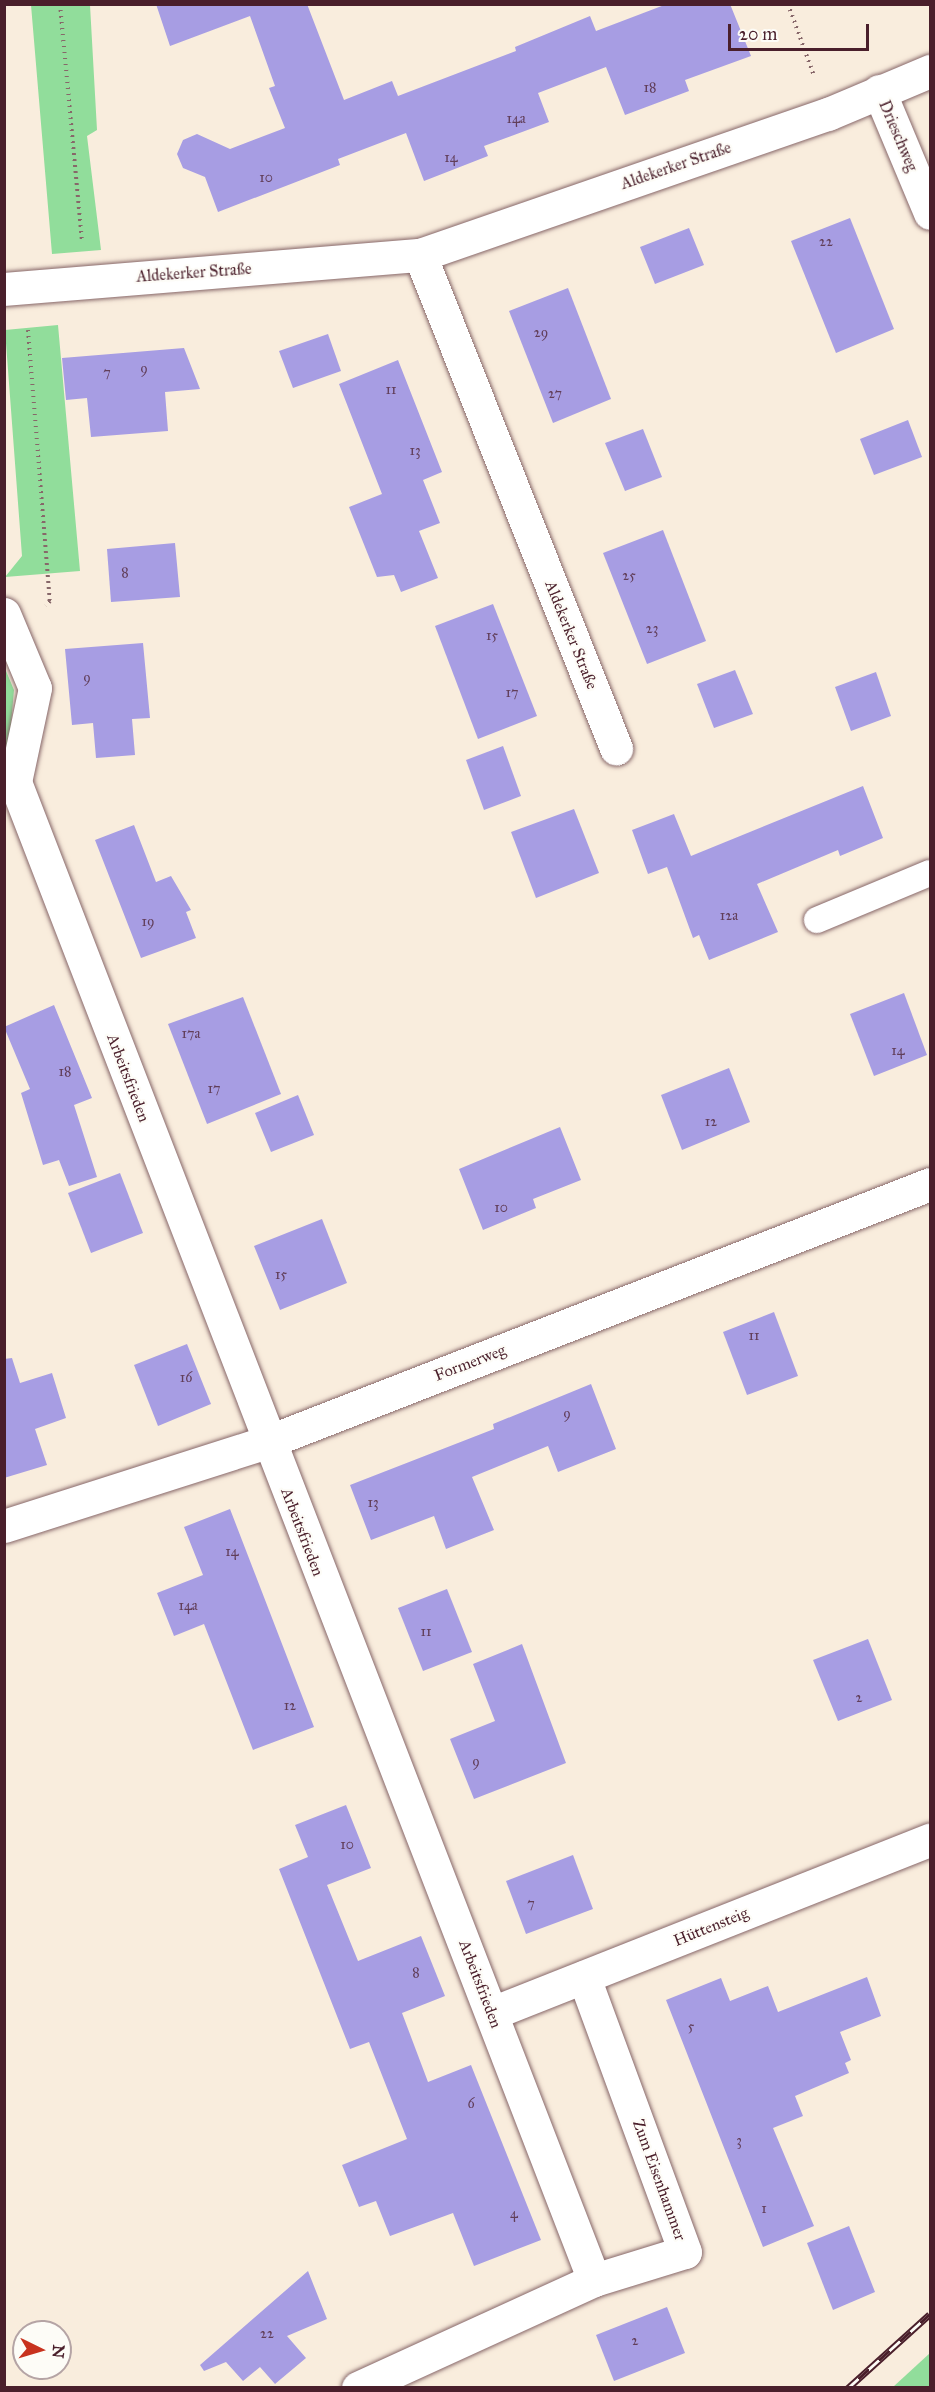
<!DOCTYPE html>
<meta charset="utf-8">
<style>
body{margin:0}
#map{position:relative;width:935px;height:2392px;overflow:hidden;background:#f9eddd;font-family:"IM FELL Great Primer",serif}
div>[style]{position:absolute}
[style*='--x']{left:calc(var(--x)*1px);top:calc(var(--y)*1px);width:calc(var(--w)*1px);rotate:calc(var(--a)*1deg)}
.green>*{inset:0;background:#91dd9b}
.building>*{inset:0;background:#a79de3}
.path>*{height:4px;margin-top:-2px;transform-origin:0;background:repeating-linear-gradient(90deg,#876769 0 1.5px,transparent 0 6px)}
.roads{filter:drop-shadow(0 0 2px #876769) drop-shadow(0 0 2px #876769)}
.service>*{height:26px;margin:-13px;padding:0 13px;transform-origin:13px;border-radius:13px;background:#fff}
.minor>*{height:33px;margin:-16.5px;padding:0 16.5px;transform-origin:16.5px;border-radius:16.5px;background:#fff}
.rail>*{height:7px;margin-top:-3.5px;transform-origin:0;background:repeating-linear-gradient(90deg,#fdfcf7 0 14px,#4a1f2b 0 28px);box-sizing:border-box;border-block:2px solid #4a1f2b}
span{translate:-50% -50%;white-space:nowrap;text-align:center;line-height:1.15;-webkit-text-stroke:4.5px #fdfcf7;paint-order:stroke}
.number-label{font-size:14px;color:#613e59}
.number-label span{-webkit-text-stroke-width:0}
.street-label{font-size:16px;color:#4a1f2b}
.frame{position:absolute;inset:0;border:6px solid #4a1f2b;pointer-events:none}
.north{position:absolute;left:12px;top:2320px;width:60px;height:60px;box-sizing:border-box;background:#fdfcf7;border:2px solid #b5a4a5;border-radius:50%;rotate:95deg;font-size:16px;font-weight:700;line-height:24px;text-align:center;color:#4a1f2b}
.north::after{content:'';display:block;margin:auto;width:21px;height:27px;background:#c8321e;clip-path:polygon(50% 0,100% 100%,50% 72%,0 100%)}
.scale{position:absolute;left:728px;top:24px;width:141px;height:27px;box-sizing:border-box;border:3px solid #4a1f2b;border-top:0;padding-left:8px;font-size:18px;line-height:21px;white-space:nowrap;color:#4a1f2b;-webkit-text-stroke:4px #fdfcf7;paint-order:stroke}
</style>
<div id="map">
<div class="green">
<div style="clip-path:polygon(31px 5px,90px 5px,97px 130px,87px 136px,101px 250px,52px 254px)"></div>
<div style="clip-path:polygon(58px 325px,80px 571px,5px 577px,22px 556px,5px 330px)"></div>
<div style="clip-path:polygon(4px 666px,14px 690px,9px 747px,5px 751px)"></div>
<div style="clip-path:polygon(930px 2353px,930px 2387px,893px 2387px)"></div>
</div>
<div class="building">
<div style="clip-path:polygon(156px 4px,307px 4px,344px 100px,392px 81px,398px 96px,516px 51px,515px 47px,590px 16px,596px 31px,667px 4px,730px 4px,751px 56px,685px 80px,689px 91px,625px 115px,606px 67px,538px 93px,549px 122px,484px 146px,488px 156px,424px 181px,406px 133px,338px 159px,340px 165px,218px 212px,205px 177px,183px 168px,177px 154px,183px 140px,197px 134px,230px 149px,285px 128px,269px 88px,275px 86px,250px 16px,170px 46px)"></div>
<div style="clip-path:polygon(850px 218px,894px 329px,836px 353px,791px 241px)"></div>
<div style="clip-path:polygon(689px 228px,704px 265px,655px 284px,640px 247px)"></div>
<div style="clip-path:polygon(568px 288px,611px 399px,553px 423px,509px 311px)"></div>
<div style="clip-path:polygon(328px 334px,341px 371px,293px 388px,279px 351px)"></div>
<div style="clip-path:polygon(184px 348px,200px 389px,165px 392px,168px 431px,91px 437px,87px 398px,66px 400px,62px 358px)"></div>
<div style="clip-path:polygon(398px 360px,442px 472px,423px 480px,440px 523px,419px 531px,438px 578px,401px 592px,394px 575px,377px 577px,349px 507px,382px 494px,339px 384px)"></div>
<div style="clip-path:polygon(908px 420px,922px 457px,874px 475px,860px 439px)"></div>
<div style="clip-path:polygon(643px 429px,662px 477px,625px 491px,605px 443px)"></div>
<div style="clip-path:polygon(663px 530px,706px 641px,647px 664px,603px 553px)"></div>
<div style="clip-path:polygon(175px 543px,180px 597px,111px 602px,107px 549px)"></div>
<div style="clip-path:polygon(493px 604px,537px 716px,478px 739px,435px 626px)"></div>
<div style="clip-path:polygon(143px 643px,150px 718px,132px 719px,135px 755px,96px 758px,93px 723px,72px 725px,65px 649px)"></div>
<div style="clip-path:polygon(735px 670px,753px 714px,714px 728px,697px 684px)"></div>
<div style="clip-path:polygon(876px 672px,891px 716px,851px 731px,835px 687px)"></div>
<div style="clip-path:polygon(503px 746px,521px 796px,484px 810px,466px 760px)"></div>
<div style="clip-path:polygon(863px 786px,883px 838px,840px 856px,838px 850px,757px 884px,778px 932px,709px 960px,699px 935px,693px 938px,667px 867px,648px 874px,632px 830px,674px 814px,691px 856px)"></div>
<div style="clip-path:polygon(574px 809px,599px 873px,536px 898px,511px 832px)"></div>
<div style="clip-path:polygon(134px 825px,156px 882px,171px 876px,191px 910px,186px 912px,196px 938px,141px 958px,95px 840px)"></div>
<div style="clip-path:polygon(904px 993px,927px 1055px,874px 1076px,850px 1014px)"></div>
<div style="clip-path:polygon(243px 997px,281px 1094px,207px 1124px,168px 1024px)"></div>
<div style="clip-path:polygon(54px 1005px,92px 1098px,74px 1105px,97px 1177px,69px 1186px,59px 1160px,43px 1165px,21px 1093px,30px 1089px,4px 1027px)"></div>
<div style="clip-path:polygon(729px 1068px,750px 1122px,682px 1150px,661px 1095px)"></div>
<div style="clip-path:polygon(298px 1095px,314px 1135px,271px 1152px,255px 1113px)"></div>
<div style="clip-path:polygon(560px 1127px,581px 1180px,533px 1199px,536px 1208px,483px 1230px,459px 1169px)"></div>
<div style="clip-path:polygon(120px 1173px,143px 1233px,91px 1253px,68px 1193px)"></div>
<div style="clip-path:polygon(322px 1219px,347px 1283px,280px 1310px,254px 1246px)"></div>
<div style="clip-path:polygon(774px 1312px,798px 1376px,747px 1395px,723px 1332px)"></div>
<div style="clip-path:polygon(187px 1344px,211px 1404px,158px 1426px,134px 1365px)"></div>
<div style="clip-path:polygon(12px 1358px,20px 1383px,52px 1373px,66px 1418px,35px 1429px,47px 1465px,4px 1478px,4px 1359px)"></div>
<div style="clip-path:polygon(591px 1384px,616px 1449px,558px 1472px,548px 1446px,472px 1477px,494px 1530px,446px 1549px,434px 1516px,371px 1540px,350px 1485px,494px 1429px,493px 1424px)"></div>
<div style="clip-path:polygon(230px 1509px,314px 1727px,253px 1750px,204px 1624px,174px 1636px,157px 1593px,203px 1575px,184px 1527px)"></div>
<div style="clip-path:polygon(447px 1589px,472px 1652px,423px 1671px,398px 1608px)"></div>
<div style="clip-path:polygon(868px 1639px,892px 1700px,838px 1721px,813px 1660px)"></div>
<div style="clip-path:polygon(522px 1644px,566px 1763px,474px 1799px,450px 1739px,495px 1721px,473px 1664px)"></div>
<div style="clip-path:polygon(346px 1805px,371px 1868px,327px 1885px,358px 1961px,421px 1936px,445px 1996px,402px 2013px,428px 2082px,471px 2065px,541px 2240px,474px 2266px,453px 2213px,390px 2236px,376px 2201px,359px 2207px,342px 2165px,407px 2139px,369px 2042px,350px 2049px,279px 1869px,308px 1857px,295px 1825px)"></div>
<div style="clip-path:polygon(573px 1855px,593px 1909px,526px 1934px,506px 1881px)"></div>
<div style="clip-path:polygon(867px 1977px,881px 2016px,840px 2032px,851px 2060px,845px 2063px,849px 2073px,795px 2096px,803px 2116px,773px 2128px,814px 2226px,763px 2247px,666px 2000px,721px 1978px,730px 2001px,768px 1986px,778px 2012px)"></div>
<div style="clip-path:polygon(849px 2226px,875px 2292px,833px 2310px,807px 2243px)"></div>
<div style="clip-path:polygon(308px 2271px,327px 2319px,287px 2336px,306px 2358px,275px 2384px,260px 2367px,243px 2381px,226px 2362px,204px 2371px,200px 2365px)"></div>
<div style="clip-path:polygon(667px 2307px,685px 2353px,614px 2381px,596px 2335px)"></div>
</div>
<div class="path">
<div style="--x:60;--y:4;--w:239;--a:84.7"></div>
<div style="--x:788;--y:4;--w:77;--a:70.1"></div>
<div style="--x:28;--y:330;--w:272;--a:85.4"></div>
<div style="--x:50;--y:601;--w:6;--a:135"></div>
</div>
<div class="roads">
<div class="service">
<div style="--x:817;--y:920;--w:122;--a:-22.6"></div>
</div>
<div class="minor">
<div style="--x:879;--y:91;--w:132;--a:67.3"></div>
<div style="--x:420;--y:255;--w:531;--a:68.32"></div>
<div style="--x:4;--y:289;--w:417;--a:-4.7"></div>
<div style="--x:420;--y:255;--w:432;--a:-19.1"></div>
<div style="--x:828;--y:114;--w:111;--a:-22.9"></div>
<div style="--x:4;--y:614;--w:80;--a:67.3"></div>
<div style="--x:35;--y:688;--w:96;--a:102"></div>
<div style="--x:15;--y:782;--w:11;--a:175"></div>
<div style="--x:15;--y:782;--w:1606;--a:68.87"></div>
<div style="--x:4;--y:1526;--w:276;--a:-17.7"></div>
<div style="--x:267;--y:1442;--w:711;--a:-21.26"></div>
<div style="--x:492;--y:2013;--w:471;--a:-21.6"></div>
<div style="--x:358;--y:2388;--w:260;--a:-24.6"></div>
<div style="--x:594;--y:2280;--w:95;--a:-17.1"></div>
<div style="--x:685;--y:2252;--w:293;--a:-110.2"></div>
</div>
</div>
<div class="rail">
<div style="--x:848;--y:2388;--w:110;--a:-42.1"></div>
</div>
<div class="number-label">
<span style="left:650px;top:88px">18</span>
<span style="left:516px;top:119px">14a</span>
<span style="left:451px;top:158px">14</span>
<span style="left:266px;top:178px">10</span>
<span style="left:826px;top:242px">22</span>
<span style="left:541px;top:333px">29</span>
<span style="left:144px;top:369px">9</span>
<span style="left:107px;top:373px">7</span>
<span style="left:391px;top:390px">11</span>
<span style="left:555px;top:394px">27</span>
<span style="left:415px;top:451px">13</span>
<span style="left:125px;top:573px">8</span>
<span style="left:629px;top:576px">25</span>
<span style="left:652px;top:629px">23</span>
<span style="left:492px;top:636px">15</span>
<span style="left:87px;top:678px">9</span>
<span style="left:512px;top:693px">17</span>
<span style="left:729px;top:916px">12a</span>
<span style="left:148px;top:922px">19</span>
<span style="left:191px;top:1034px">17a</span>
<span style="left:898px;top:1051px">14</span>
<span style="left:65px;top:1072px">18</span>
<span style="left:214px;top:1089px">17</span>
<span style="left:711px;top:1122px">12</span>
<span style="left:501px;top:1208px">10</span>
<span style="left:281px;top:1275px">15</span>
<span style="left:754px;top:1336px">11</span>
<span style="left:186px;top:1378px">16</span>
<span style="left:567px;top:1414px">9</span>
<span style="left:373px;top:1503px">13</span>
<span style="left:232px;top:1552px">14</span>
<span style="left:188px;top:1606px">14a</span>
<span style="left:426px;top:1632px">11</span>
<span style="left:859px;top:1698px">2</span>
<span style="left:290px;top:1706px">12</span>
<span style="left:476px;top:1762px">9</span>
<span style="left:347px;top:1845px">10</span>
<span style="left:531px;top:1904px">7</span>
<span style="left:416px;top:1973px">8</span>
<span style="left:691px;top:2027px">5</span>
<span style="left:471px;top:2104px">6</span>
<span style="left:739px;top:2141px">3</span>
<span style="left:764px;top:2209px">1</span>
<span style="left:514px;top:2214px">4</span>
<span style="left:267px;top:2334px">22</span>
<span style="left:635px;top:2341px">2</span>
</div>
<div class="street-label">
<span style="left:898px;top:136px;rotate:67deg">Drieschweg</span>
<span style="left:676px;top:166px;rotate:-19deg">Aldekerker Straße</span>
<span style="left:194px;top:273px;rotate:-4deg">Aldekerker Straße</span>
<span style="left:571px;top:635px;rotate:68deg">Aldekerker Straße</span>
<span style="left:128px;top:1078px;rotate:69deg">Arbeitsfrieden</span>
<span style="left:470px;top:1363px;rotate:-21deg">Formerweg</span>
<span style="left:302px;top:1532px;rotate:69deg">Arbeitsfrieden</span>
<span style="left:711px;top:1927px;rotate:-22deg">Hüttensteig</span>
<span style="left:480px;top:1984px;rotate:69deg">Arbeitsfrieden</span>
<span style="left:659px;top:2180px;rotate:70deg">Zum Eisenhammer</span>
</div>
<div class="frame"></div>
<div class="north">N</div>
<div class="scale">20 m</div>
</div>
